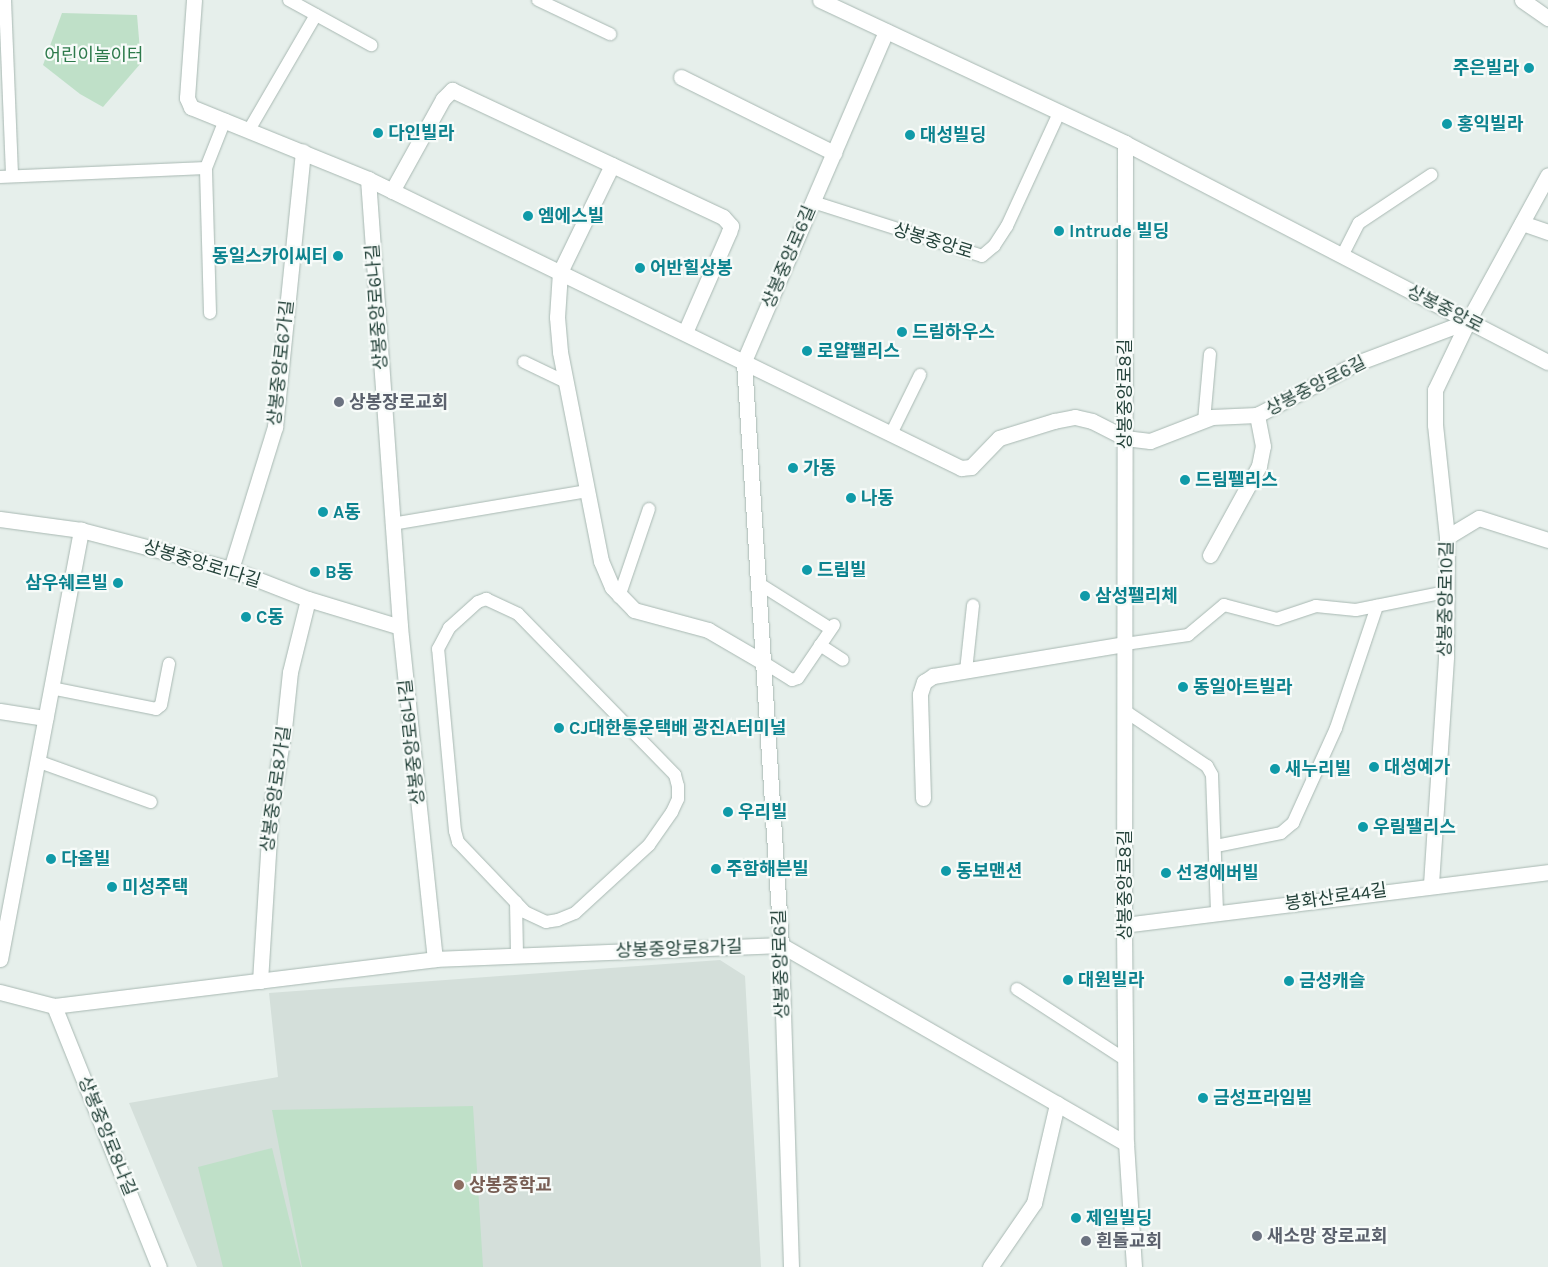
<!DOCTYPE html>
<meta charset="utf-8">
<style>
body{margin:0}
#map{position:relative;width:1548px;height:1267px;overflow:hidden;background:#e6efeb;font-family:Karla,"Noto Sans KR",sans-serif}
div>[style]{position:absolute}
[style*='--x']{left:calc(var(--x)*1px);top:calc(var(--y)*1px);width:calc(var(--w)*1px);rotate:calc(var(--a)*1deg)}
.built>*{inset:0;background:#d4dfda}
.green>*{inset:0;background:#bfe0c8}
.roads{filter:drop-shadow(0 0 1px #a8b8b2) drop-shadow(0 0 1px #a8b8b2)}
.service>*{height:12px;margin:-6px;padding:0 6px;transform-origin:6px;border-radius:6px;background:#fff}
.minor>*{height:15px;margin:-7.5px;padding:0 7.5px;transform-origin:7.5px;border-radius:7.5px;background:#fff}
.secondary>*{height:15px;margin:-7.5px;padding:0 7.5px;transform-origin:7.5px;border-radius:7.5px;background:#fff}
.dots>*{width:14px;height:14px;translate:-50% -50%;box-sizing:border-box;border:2px solid #f7fbf9;border-radius:50%}
span{translate:-50% -50%;white-space:nowrap;text-align:center;line-height:1.15;-webkit-text-stroke:4.5px #f7fbf9;paint-order:stroke}
.park-label{font-size:18px;color:#2d7a4b}
.culture-label{font-size:18px;color:#0d838f;font-weight:700}
.right{translate:-100% -50%;text-align:right}
.left{translate:0 -50%;text-align:left}
.street-label{font-size:18px;color:#24423a}
.worship-label{font-size:18px;color:#5b616d;font-weight:700}
.education-label{font-size:18px;color:#785e54;font-weight:700}
</style>
<div id="map">
<div class="built">
<div style="clip-path:polygon(720px 960px,745px 976px,761px 1267px,197px 1267px,129px 1103px,278px 1077px,269px 993px)"></div>
</div>
<div class="green">
<div style="clip-path:polygon(62px 13px,137px 15px,141px 63px,103px 107px,80px 94px,43px 65px)"></div>
<div style="clip-path:polygon(473px 1106px,483px 1267px,302px 1267px,272px 1110px)"></div>
<div style="clip-path:polygon(272px 1148px,301px 1267px,223px 1267px,198px 1167px)"></div>
</div>
<div class="roads">
<div class="service">
<div style="--x:5;--y:0;--w:176;--a:87.7"></div>
<div style="--x:289;--y:0;--w:94;--a:28.8"></div>
<div style="--x:538;--y:0;--w:80;--a:25.3"></div>
<div style="--x:249;--y:130;--w:133;--a:-59.8"></div>
<div style="--x:0;--y:177;--w:206;--a:-2.5"></div>
<div style="--x:813;--y:202;--w:177;--a:17.7"></div>
<div style="--x:982;--y:256;--w:16;--a:-40"></div>
<div style="--x:994;--y:246;--w:24;--a:-57"></div>
<div style="--x:1007;--y:226;--w:124;--a:-65.3"></div>
<div style="--x:1342;--y:256;--w:37;--a:-63"></div>
<div style="--x:1359;--y:223;--w:87;--a:-33.7"></div>
<div style="--x:210;--y:313;--w:145;--a:-91.6"></div>
<div style="--x:206;--y:168;--w:52;--a:-68.4"></div>
<div style="--x:524;--y:362;--w:47;--a:25.5"></div>
<div style="--x:1204;--y:421;--w:67;--a:-84.9"></div>
<div style="--x:891;--y:434;--w:66;--a:-63.8"></div>
<div style="--x:392;--y:524;--w:198;--a:-9.6"></div>
<div style="--x:758;--y:583;--w:86;--a:32.2"></div>
<div style="--x:619;--y:597;--w:93;--a:-71.2"></div>
<div style="--x:486;--y:599;--w:35;--a:25"></div>
<div style="--x:518;--y:614;--w:225;--a:45.7"></div>
<div style="--x:675;--y:775;--w:11;--a:75"></div>
<div style="--x:678;--y:786;--w:13;--a:90"></div>
<div style="--x:678;--y:799;--w:14;--a:115"></div>
<div style="--x:672;--y:812;--w:40;--a:124.9"></div>
<div style="--x:649;--y:845;--w:100;--a:137.4"></div>
<div style="--x:575;--y:913;--w:18;--a:158"></div>
<div style="--x:558;--y:920;--w:12;--a:171"></div>
<div style="--x:546;--y:922;--w:23;--a:-155"></div>
<div style="--x:525;--y:912;--w:97;--a:-133.7"></div>
<div style="--x:458;--y:842;--w:11;--a:-105"></div>
<div style="--x:455;--y:831;--w:183;--a:-95.3"></div>
<div style="--x:438;--y:649;--w:24;--a:-62"></div>
<div style="--x:449;--y:628;--w:39;--a:-42"></div>
<div style="--x:478;--y:602;--w:9;--a:-21"></div>
<div style="--x:1125;--y:644;--w:64;--a:-8.1"></div>
<div style="--x:1188;--y:635;--w:47;--a:-39.8"></div>
<div style="--x:1224;--y:605;--w:55;--a:14.8"></div>
<div style="--x:1277;--y:619;--w:41;--a:-18.4"></div>
<div style="--x:1316;--y:606;--w:40;--a:5.7"></div>
<div style="--x:1356;--y:610;--w:92;--a:-11.3"></div>
<div style="--x:820;--y:645;--w:27;--a:33"></div>
<div style="--x:763;--y:662;--w:34;--a:32"></div>
<div style="--x:792;--y:680;--w:6;--a:-18"></div>
<div style="--x:798;--y:678;--w:64;--a:-55.8"></div>
<div style="--x:966;--y:671;--w:66;--a:-83.9"></div>
<div style="--x:51;--y:688;--w:107;--a:11.3"></div>
<div style="--x:156;--y:709;--w:6;--a:-39"></div>
<div style="--x:161;--y:705;--w:42;--a:-79"></div>
<div style="--x:1125;--y:711;--w:99;--a:33.9"></div>
<div style="--x:1207;--y:766;--w:10;--a:61"></div>
<div style="--x:1212;--y:775;--w:138;--a:87.9"></div>
<div style="--x:37;--y:761;--w:121;--a:19.8"></div>
<div style="--x:1216;--y:846;--w:66;--a:-11.3"></div>
<div style="--x:1281;--y:833;--w:16;--a:-40"></div>
<div style="--x:1293;--y:823;--w:104;--a:-65.6"></div>
<div style="--x:1336;--y:728;--w:129;--a:-71.4"></div>
<div style="--x:516;--y:902;--w:53;--a:88.9"></div>
<div style="--x:1017;--y:989;--w:130;--a:33.1"></div>
</div>
<div class="minor">
<div style="--x:194;--y:0;--w:98;--a:94.1"></div>
<div style="--x:187;--y:98;--w:10;--a:66"></div>
<div style="--x:191;--y:107;--w:191;--a:22.1"></div>
<div style="--x:368;--y:179;--w:660;--a:25.98"></div>
<div style="--x:961;--y:468;--w:10;--a:-6"></div>
<div style="--x:971;--y:467;--w:40;--a:-46"></div>
<div style="--x:999;--y:438;--w:58;--a:-17.2"></div>
<div style="--x:1054;--y:421;--w:21;--a:-11"></div>
<div style="--x:1075;--y:417;--w:17;--a:13"></div>
<div style="--x:1092;--y:421;--w:37;--a:27"></div>
<div style="--x:1125;--y:438;--w:25;--a:7"></div>
<div style="--x:1150;--y:441;--w:66;--a:-21.2"></div>
<div style="--x:1212;--y:417;--w:45;--a:-2.5"></div>
<div style="--x:1257;--y:415;--w:113;--a:-27.5"></div>
<div style="--x:1357;--y:363;--w:119;--a:-20.7"></div>
<div style="--x:1522;--y:0;--w:32;--a:35"></div>
<div style="--x:681;--y:77;--w:171;--a:26.4"></div>
<div style="--x:1125;--y:143;--w:782;--a:90.07"></div>
<div style="--x:1124;--y:925;--w:218;--a:89.5"></div>
<div style="--x:1126;--y:1143;--w:124;--a:86.3"></div>
<div style="--x:612;--y:165;--w:119;--a:115.9"></div>
<div style="--x:560;--y:272;--w:45;--a:93.8"></div>
<div style="--x:557;--y:317;--w:35;--a:85"></div>
<div style="--x:560;--y:352;--w:213;--a:78.9"></div>
<div style="--x:601;--y:561;--w:28;--a:67"></div>
<div style="--x:612;--y:587;--w:32;--a:46"></div>
<div style="--x:634;--y:610;--w:77;--a:15.1"></div>
<div style="--x:708;--y:630;--w:64;--a:30.2"></div>
<div style="--x:368;--y:179;--w:449;--a:85.9"></div>
<div style="--x:400;--y:627;--w:334;--a:84"></div>
<div style="--x:392;--y:191;--w:105;--a:-61"></div>
<div style="--x:443;--y:99;--w:13;--a:-45"></div>
<div style="--x:452;--y:90;--w:299;--a:25.1"></div>
<div style="--x:723;--y:217;--w:12;--a:48"></div>
<div style="--x:731;--y:226;--w:6;--a:108"></div>
<div style="--x:729;--y:232;--w:109;--a:113.7"></div>
<div style="--x:1522;--y:223;--w:28;--a:19"></div>
<div style="--x:0;--y:519;--w:82;--a:7.7"></div>
<div style="--x:81;--y:530;--w:155;--a:14.6"></div>
<div style="--x:231;--y:569;--w:83;--a:21.3"></div>
<div style="--x:308;--y:599;--w:96;--a:16.9"></div>
<div style="--x:1447;--y:537;--w:37;--a:-31"></div>
<div style="--x:1479;--y:518;--w:72;--a:17.7"></div>
<div style="--x:1210;--y:555;--w:102;--a:-61.2"></div>
<div style="--x:1259;--y:466;--w:20;--a:-79"></div>
<div style="--x:1263;--y:446;--w:32;--a:-101"></div>
<div style="--x:231;--y:569;--w:149;--a:-72.8"></div>
<div style="--x:275;--y:427;--w:277;--a:-84.2"></div>
<div style="--x:0;--y:711;--w:46;--a:8.8"></div>
<div style="--x:923;--y:798;--w:104;--a:-91.7"></div>
<div style="--x:920;--y:694;--w:13;--a:-72"></div>
<div style="--x:924;--y:682;--w:11;--a:-34"></div>
<div style="--x:933;--y:676;--w:195;--a:-9.5"></div>
<div style="--x:1431;--y:884;--w:228;--a:-86.2"></div>
<div style="--x:1446;--y:656;--w:119;--a:-89.5"></div>
<div style="--x:1447;--y:537;--w:113;--a:-96.1"></div>
<div style="--x:1435;--y:425;--w:35;--a:-90"></div>
<div style="--x:1435;--y:390;--w:76;--a:-64.4"></div>
<div style="--x:1468;--y:321;--w:166;--a:-61.3"></div>
<div style="--x:1124;--y:925;--w:427;--a:-7.1"></div>
<div style="--x:0;--y:959;--w:437;--a:-79.3"></div>
<div style="--x:260;--y:981;--w:174;--a:-86.4"></div>
<div style="--x:271;--y:807;--w:79;--a:-80.5"></div>
<div style="--x:284;--y:729;--w:57;--a:-84"></div>
<div style="--x:290;--y:672;--w:75;--a:-76.1"></div>
<div style="--x:0;--y:992;--w:56;--a:14.5"></div>
<div style="--x:54;--y:1006;--w:384;--a:-7"></div>
<div style="--x:435;--y:959;--w:346;--a:-2.3"></div>
<div style="--x:781;--y:945;--w:398;--a:29.9"></div>
<div style="--x:54;--y:1006;--w:281;--a:68.1"></div>
<div style="--x:791;--y:1267;--w:322;--a:-91.8"></div>
<div style="--x:781;--y:945;--w:585;--a:-93.63"></div>
<div style="--x:744;--y:361;--w:359;--a:-66.7"></div>
<div style="--x:990;--y:1267;--w:78;--a:-55.5"></div>
<div style="--x:1034;--y:1203;--w:102;--a:-76.9"></div>
</div>
<div class="secondary">
<div style="--x:820;--y:0;--w:337;--a:25.1"></div>
<div style="--x:1125;--y:143;--w:476;--a:27.4"></div>
</div>
</div>
<div class="dots">
<div style="left:1529px;top:68px;background:#0f9aa8"></div>
<div style="left:1447px;top:124px;background:#0f9aa8"></div>
<div style="left:378px;top:133px;background:#0f9aa8"></div>
<div style="left:910px;top:135px;background:#0f9aa8"></div>
<div style="left:528px;top:216px;background:#0f9aa8"></div>
<div style="left:1059px;top:231px;background:#0f9aa8"></div>
<div style="left:338px;top:256px;background:#0f9aa8"></div>
<div style="left:640px;top:268px;background:#0f9aa8"></div>
<div style="left:902px;top:332px;background:#0f9aa8"></div>
<div style="left:807px;top:351px;background:#0f9aa8"></div>
<div style="left:339px;top:402px;background:#6b7280"></div>
<div style="left:793px;top:468px;background:#0f9aa8"></div>
<div style="left:1185px;top:480px;background:#0f9aa8"></div>
<div style="left:851px;top:498px;background:#0f9aa8"></div>
<div style="left:323px;top:512px;background:#0f9aa8"></div>
<div style="left:807px;top:570px;background:#0f9aa8"></div>
<div style="left:315px;top:572px;background:#0f9aa8"></div>
<div style="left:118px;top:583px;background:#0f9aa8"></div>
<div style="left:1085px;top:596px;background:#0f9aa8"></div>
<div style="left:246px;top:617px;background:#0f9aa8"></div>
<div style="left:1183px;top:687px;background:#0f9aa8"></div>
<div style="left:559px;top:728px;background:#0f9aa8"></div>
<div style="left:1374px;top:767px;background:#0f9aa8"></div>
<div style="left:1275px;top:769px;background:#0f9aa8"></div>
<div style="left:728px;top:812px;background:#0f9aa8"></div>
<div style="left:1363px;top:827px;background:#0f9aa8"></div>
<div style="left:51px;top:859px;background:#0f9aa8"></div>
<div style="left:716px;top:869px;background:#0f9aa8"></div>
<div style="left:946px;top:871px;background:#0f9aa8"></div>
<div style="left:1166px;top:873px;background:#0f9aa8"></div>
<div style="left:112px;top:887px;background:#0f9aa8"></div>
<div style="left:1068px;top:980px;background:#0f9aa8"></div>
<div style="left:1289px;top:981px;background:#0f9aa8"></div>
<div style="left:1203px;top:1098px;background:#0f9aa8"></div>
<div style="left:459px;top:1185px;background:#8d6e63"></div>
<div style="left:1076px;top:1218px;background:#0f9aa8"></div>
<div style="left:1257px;top:1236px;background:#6b7280"></div>
<div style="left:1086px;top:1241px;background:#6b7280"></div>
</div>
<div class="park-label">
<span style="left:94px;top:55px">어린이놀이터</span>
</div>
<div class="culture-label">
<span class="right" style="left:1519px;top:68px">주은빌라</span>
<span class="left" style="left:1457px;top:124px">홍익빌라</span>
<span class="left" style="left:388px;top:133px">다인빌라</span>
<span class="left" style="left:920px;top:135px">대성빌딩</span>
<span class="left" style="left:538px;top:216px">엠에스빌</span>
<span class="left" style="left:1069px;top:231px">Intrude 빌딩</span>
<span class="right" style="left:328px;top:256px">동일스카이씨티</span>
<span class="left" style="left:650px;top:268px">어반힐상봉</span>
<span class="left" style="left:912px;top:332px">드림하우스</span>
<span class="left" style="left:817px;top:351px">로얄팰리스</span>
<span class="left" style="left:803px;top:468px">가동</span>
<span class="left" style="left:1195px;top:480px">드림펠리스</span>
<span class="left" style="left:861px;top:498px">나동</span>
<span class="left" style="left:333px;top:512px">A동</span>
<span class="left" style="left:817px;top:570px">드림빌</span>
<span class="left" style="left:325px;top:572px">B동</span>
<span class="right" style="left:108px;top:583px">삼우쉐르빌</span>
<span class="left" style="left:1095px;top:596px">삼성펠리체</span>
<span class="left" style="left:256px;top:617px">C동</span>
<span class="left" style="left:1193px;top:687px">동일아트빌라</span>
<span class="left" style="left:569px;top:728px">CJ대한통운택배 광진A터미널</span>
<span class="left" style="left:1384px;top:767px">대성예가</span>
<span class="left" style="left:1285px;top:769px">새누리빌</span>
<span class="left" style="left:738px;top:812px">우리빌</span>
<span class="left" style="left:1373px;top:827px">우림팰리스</span>
<span class="left" style="left:61px;top:859px">다올빌</span>
<span class="left" style="left:726px;top:869px">주함해븐빌</span>
<span class="left" style="left:956px;top:871px">동보맨션</span>
<span class="left" style="left:1176px;top:873px">선경에버빌</span>
<span class="left" style="left:122px;top:887px">미성주택</span>
<span class="left" style="left:1078px;top:980px">대원빌라</span>
<span class="left" style="left:1299px;top:981px">금성캐슬</span>
<span class="left" style="left:1213px;top:1098px">금성프라임빌</span>
<span class="left" style="left:1086px;top:1218px">제일빌딩</span>
</div>
<div class="street-label">
<span style="left:933px;top:241px;rotate:17deg">상봉중앙로</span>
<span style="left:789px;top:257px;rotate:-67deg">상봉중앙로6길</span>
<span style="left:377px;top:307px;rotate:-94deg">상봉중앙로6나길</span>
<span style="left:1445px;top:309px;rotate:27deg">상봉중앙로</span>
<span style="left:281px;top:363px;rotate:-84deg">상봉중앙로6가길</span>
<span style="left:1316px;top:386px;rotate:-27deg">상봉중앙로6길</span>
<span style="left:1125px;top:394px;rotate:-90deg">상봉중앙로8길</span>
<span style="left:202px;top:564px;rotate:17deg">상봉중앙로1다길</span>
<span style="left:1446px;top:599px;rotate:-89deg">상봉중앙로10길</span>
<span style="left:412px;top:742px;rotate:-96deg">상봉중앙로6나길</span>
<span style="left:276px;top:789px;rotate:-82deg">상봉중앙로8가길</span>
<span style="left:1125px;top:885px;rotate:-90deg">상봉중앙로8길</span>
<span style="left:1336px;top:897px;rotate:-8deg">봉화산로44길</span>
<span style="left:679px;top:949px;rotate:-2deg">상봉중앙로8가길</span>
<span style="left:781px;top:964px;rotate:-92deg">상봉중앙로6길</span>
<span style="left:107px;top:1136px;rotate:68deg">상봉중앙로8나길</span>
</div>
<div class="worship-label">
<span class="left" style="left:349px;top:402px">상봉장로교회</span>
<span class="left" style="left:1267px;top:1236px">새소망 장로교회</span>
<span class="left" style="left:1096px;top:1241px">흰돌교회</span>
</div>
<div class="education-label">
<span class="left" style="left:469px;top:1185px">상봉중학교</span>
</div>
</div>
